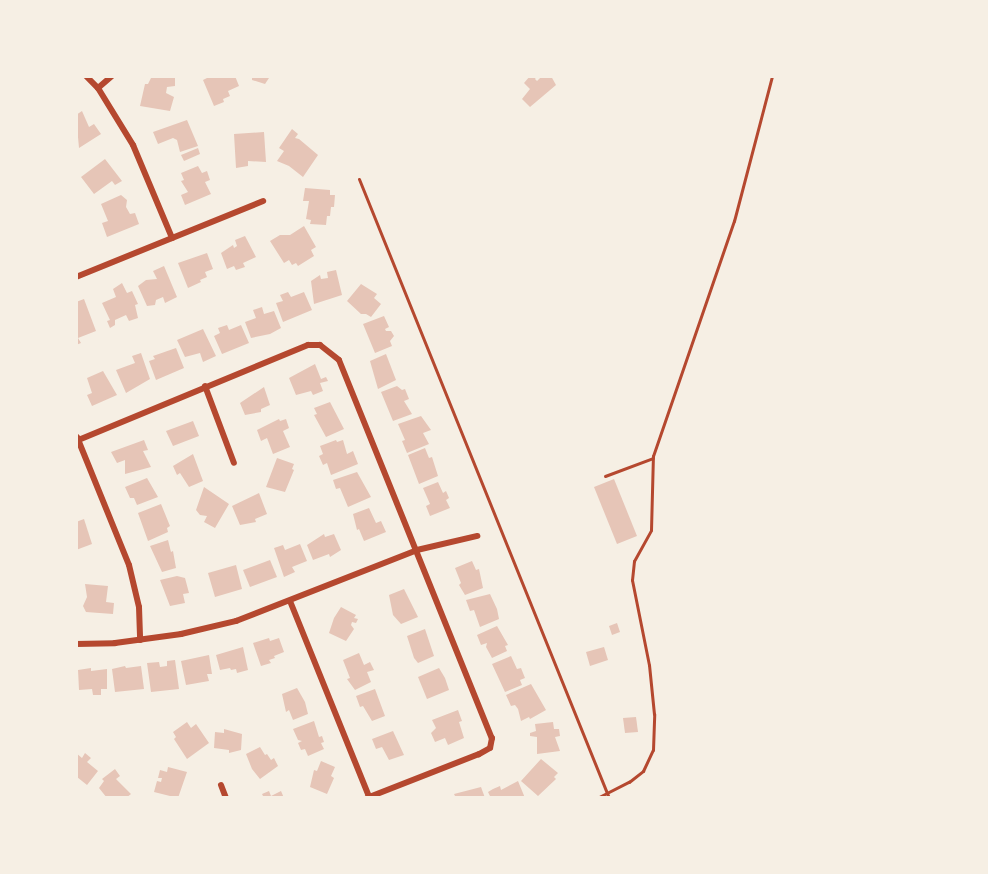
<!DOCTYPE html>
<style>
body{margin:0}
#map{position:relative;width:988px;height:874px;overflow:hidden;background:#f6efe4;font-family:"PT Serif",serif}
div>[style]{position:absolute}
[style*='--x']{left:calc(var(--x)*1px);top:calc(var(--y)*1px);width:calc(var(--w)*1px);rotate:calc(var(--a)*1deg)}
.building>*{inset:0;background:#e6c5b7}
.service>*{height:3px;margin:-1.5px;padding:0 1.5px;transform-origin:1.5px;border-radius:1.5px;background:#b5482f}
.minor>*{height:6px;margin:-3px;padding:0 3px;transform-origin:3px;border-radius:3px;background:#b5482f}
span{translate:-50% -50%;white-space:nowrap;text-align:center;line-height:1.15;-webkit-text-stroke:6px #f6efe4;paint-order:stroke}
.frame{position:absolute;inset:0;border:78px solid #f6efe4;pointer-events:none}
</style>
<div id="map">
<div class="building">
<div style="clip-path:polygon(152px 76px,175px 78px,175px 86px,167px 87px,166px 93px,174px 97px,170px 111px,140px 106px,145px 84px,148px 84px)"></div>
<div style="clip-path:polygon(211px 76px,235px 76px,239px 86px,228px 91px,230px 96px,223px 99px,224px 102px,214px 106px,203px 80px)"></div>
<div style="clip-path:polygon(252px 76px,268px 76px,269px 78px,265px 84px,252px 80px)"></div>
<div style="clip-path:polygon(530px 76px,537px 76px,535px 79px,537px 81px,542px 76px,551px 76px,556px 85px,530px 107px,522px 99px,530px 89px,524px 83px)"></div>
<div style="clip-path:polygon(82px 111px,89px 127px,94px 124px,101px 134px,79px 148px,76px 115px)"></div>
<div style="clip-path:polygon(187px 120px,198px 146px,180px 152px,177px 140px,173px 138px,158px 144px,153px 132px)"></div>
<div style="clip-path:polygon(292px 129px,298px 134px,295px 138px,299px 139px,318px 155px,303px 177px,289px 166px,277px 161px,284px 151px,279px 148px)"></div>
<div style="clip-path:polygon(264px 132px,266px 162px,248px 161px,248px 166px,236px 168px,234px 134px)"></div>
<div style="clip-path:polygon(198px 148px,200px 154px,184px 161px,181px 155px)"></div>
<div style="clip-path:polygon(105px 159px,122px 181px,115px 185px,112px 181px,94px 194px,81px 177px)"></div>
<div style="clip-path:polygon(198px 166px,202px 173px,207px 171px,210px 180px,205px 182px,211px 194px,185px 205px,181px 195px,188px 192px,181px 181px,184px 180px,181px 173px)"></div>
<div style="clip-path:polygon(305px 188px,330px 190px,330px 195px,335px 195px,334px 207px,331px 207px,330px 216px,327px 216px,326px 225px,310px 224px,311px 220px,306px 219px,309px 201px,303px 201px)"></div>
<div style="clip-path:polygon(121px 195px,127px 200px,126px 207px,130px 214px,135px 213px,139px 224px,107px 237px,102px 223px,108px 221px,101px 204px)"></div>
<div style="clip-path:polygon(304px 226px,316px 247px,311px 250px,314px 256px,298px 266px,296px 263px,292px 265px,289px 260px,284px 263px,270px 241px,280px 235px,290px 235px)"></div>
<div style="clip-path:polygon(245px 236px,256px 257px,243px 263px,245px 267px,236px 270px,234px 266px,227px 269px,221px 253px,233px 245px,234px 248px,237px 246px,235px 240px)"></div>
<div style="clip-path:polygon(207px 253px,213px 269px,205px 272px,207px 277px,200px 280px,201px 282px,188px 288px,178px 263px)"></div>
<div style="clip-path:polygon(164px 266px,177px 297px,165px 303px,163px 297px,156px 300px,155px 305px,147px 306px,138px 286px,146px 280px,157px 279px,153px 271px)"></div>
<div style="clip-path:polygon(336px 270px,342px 295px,314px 304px,311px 281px,320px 275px,321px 279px,328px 278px,327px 272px)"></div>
<div style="clip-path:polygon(122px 283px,127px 293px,132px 291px,138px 304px,135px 305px,138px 318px,129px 321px,126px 315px,115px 320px,115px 325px,110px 328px,107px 321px,110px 320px,102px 303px,116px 297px,113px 289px)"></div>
<div style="clip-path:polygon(361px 284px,377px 294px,374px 298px,381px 304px,371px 317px,366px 314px,361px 314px,347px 301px)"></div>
<div style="clip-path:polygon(288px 292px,291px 297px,304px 292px,312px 310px,283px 322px,276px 303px,283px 301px,280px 295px)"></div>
<div style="clip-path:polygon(84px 299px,96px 331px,78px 338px,81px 343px,76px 345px,76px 302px)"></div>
<div style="clip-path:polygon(262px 307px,264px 314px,274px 311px,281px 328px,270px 334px,251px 338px,245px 322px,256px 318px,253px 310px)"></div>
<div style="clip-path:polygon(384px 316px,389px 327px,385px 329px,386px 331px,391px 331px,394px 336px,390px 341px,392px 346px,375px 353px,363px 324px)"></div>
<div style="clip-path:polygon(227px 325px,229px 330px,241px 325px,249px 343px,222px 354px,214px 336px,220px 333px,218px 328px)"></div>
<div style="clip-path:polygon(203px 329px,216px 356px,203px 362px,200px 353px,185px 357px,177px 340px)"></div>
<div style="clip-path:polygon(176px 348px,184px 368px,156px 380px,149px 361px,155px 359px,153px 356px)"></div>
<div style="clip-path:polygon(141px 353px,150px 379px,126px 393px,116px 370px,135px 363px,132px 356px)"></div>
<div style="clip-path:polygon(386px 354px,396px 380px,378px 389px,370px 361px)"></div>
<div style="clip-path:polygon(315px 364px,321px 379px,326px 377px,328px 381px,320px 383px,323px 391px,313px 395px,311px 391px,296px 395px,289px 378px)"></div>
<div style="clip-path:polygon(103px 371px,117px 395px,92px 406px,87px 395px,92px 393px,87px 378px)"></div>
<div style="clip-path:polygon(397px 386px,402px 390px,405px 389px,409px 399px,404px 401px,412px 414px,393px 421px,381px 392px)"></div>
<div style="clip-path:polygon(264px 387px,270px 405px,261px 409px,261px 412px,245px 415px,240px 403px)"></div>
<div style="clip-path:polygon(330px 402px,344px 429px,326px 437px,314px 415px,317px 414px,314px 408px)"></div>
<div style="clip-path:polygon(421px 416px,431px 430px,423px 433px,429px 444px,407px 453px,402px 441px,405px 440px,398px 424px)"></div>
<div style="clip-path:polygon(279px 419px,280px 421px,286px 419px,289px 428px,283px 431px,290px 447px,273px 454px,267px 438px,261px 441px,257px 430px)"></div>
<div style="clip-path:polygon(193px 421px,199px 436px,173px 446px,166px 431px)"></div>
<div style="clip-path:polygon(144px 440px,148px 450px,143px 451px,151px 467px,125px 474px,125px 460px,117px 463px,111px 452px)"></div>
<div style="clip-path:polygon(336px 440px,337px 442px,343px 440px,347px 454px,353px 451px,358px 464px,331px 475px,327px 463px,323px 465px,319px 456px,323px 454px,320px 446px)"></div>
<div style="clip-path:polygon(425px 448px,429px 458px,432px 457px,438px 476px,419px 484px,408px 455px)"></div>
<div style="clip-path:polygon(193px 454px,203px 481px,189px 487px,180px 473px,177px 475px,173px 466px)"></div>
<div style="clip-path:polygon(277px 458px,294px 464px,292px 469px,294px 470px,285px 492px,266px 487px)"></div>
<div style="clip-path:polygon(357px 472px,371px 497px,348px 507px,340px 488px,336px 489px,333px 480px)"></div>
<div style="clip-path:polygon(147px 478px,158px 497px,137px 505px,134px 498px,130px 498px,125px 487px)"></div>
<div style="clip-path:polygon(614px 479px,637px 536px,617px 544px,594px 487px)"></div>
<div style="clip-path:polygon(438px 482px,443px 493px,446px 491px,449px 498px,446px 500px,450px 508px,430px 516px,426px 506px,430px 504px,423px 488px)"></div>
<div style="clip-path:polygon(204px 487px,229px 504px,215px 528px,204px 522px,207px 516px,200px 515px,196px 510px)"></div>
<div style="clip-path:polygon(259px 493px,267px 514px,255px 519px,256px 522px,240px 525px,232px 506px)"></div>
<div style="clip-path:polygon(161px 504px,170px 526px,167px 528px,168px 532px,148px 541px,138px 513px)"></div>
<div style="clip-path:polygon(369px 508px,376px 523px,381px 521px,386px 532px,364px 541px,359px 529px,357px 530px,353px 514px)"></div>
<div style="clip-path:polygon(84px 519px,92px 544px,76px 550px,76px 522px)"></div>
<div style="clip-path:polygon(324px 534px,325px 537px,334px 534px,341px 550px,330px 557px,329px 554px,313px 560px,307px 545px)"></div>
<div style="clip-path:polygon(168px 540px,171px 552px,173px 551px,176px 568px,162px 572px,150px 546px)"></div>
<div style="clip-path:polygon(300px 544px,307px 561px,292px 567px,295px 572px,284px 577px,274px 548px,283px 545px,285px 550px)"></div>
<div style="clip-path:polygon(270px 560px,277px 577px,250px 587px,243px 570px)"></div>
<div style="clip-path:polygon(472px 561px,476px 570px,479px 569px,483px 588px,465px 595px,459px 585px,461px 583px,455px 568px)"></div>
<div style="clip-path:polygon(236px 565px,242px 589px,215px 597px,208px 573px)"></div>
<div style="clip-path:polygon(177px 576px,185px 578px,189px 593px,183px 594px,185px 603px,170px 606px,160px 580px)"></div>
<div style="clip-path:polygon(85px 584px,108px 586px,106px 602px,114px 603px,113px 614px,86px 612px,83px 606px,87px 597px)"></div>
<div style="clip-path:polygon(404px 589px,418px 617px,401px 624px,393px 615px,389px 595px)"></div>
<div style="clip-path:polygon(490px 594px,497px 609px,499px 619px,480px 627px,474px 610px,470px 611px,466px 600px)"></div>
<div style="clip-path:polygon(341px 607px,356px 615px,354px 618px,358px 619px,356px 623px,352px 622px,351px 625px,354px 629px,346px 641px,329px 633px,334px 618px)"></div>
<div style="clip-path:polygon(617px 623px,620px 632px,612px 635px,609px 626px)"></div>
<div style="clip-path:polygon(497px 626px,508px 645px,505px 646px,507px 651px,492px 658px,486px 647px,487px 643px,481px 645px,477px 635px)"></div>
<div style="clip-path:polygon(425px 629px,434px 656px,418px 663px,414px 658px,407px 636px)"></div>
<div style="clip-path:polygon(269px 638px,270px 641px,279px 638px,284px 652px,274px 656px,275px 658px,269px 660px,271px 663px,261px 666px,253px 643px)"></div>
<div style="clip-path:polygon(243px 647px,248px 670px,237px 673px,236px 669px,231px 670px,230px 668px,220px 670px,216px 655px)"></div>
<div style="clip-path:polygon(604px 647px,608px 660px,590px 666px,586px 652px)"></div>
<div style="clip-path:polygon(359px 653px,364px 665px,370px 662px,374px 670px,367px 672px,371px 682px,355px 690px,347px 679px,350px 678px,343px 660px)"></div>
<div style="clip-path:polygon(209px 655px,212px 674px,207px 674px,209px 681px,186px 685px,181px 661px)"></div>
<div style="clip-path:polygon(511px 656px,517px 669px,521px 668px,525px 678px,520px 680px,522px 685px,505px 692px,492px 664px)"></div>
<div style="clip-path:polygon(175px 660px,179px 689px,151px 692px,147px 663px,159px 662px,160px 667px,167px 666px,167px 661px)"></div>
<div style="clip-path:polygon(125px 666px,126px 668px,141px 666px,144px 689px,115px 692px,112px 669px)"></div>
<div style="clip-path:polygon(91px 668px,91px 671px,107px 669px,107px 689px,101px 689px,101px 695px,93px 695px,92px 689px,79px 690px,78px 670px)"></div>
<div style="clip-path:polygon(439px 668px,445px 678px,449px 690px,427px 699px,418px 677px)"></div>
<div style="clip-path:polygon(531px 684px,546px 710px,530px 719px,529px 717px,521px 721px,518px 709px,515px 705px,511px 706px,506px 695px)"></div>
<div style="clip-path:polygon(297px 688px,305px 702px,308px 714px,293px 720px,289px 710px,286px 712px,282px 694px)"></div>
<div style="clip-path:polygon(375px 689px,385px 716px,372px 721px,363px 706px,360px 707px,356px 696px)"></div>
<div style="clip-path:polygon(458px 710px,462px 721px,459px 722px,464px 738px,448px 745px,445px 738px,435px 742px,431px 733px,436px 728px,432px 720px)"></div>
<div style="clip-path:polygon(636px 717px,638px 732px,625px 733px,623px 718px)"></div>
<div style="clip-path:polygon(314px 721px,319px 737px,322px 736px,324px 742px,321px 743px,324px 749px,308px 756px,305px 749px,301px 750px,298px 743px,302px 741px,298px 740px,293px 729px)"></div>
<div style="clip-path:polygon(187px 722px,191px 728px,196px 724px,209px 743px,187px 759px,174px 739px,176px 737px,173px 732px)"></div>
<div style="clip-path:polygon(553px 722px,554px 729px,559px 729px,560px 736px,555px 737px,560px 751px,537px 754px,537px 737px,530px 736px,530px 733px,536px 731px,535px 724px)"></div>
<div style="clip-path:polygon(224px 729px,242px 734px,241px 750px,229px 753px,229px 750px,214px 748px,215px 732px,224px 733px)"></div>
<div style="clip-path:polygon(393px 731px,404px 755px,389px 760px,382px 747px,376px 749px,372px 739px)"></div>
<div style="clip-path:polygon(260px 747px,265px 755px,267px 754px,271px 760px,274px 758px,278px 766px,260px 779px,252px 769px,246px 754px)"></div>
<div style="clip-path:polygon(76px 753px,82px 758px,85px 753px,91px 758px,87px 762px,98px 771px,87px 785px,77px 777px)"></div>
<div style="clip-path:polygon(541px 759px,558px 773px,554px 777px,556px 779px,538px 796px,521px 781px)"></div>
<div style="clip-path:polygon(321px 761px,335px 767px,331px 776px,334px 778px,327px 794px,310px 787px,314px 770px,317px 771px)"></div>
<div style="clip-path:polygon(168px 767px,187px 772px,178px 798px,154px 792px,157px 781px,161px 782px,162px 778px,158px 778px,160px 770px,167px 772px)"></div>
<div style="clip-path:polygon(115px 769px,120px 776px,116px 779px,131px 794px,126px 798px,107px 798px,99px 788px,104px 781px,102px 779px)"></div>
<div style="clip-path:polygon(518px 781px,525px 798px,491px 798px,488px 792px,493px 789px,500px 786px,501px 790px)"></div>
<div style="clip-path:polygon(481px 787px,485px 798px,456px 798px,454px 794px)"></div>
<div style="clip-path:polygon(269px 791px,271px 796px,281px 791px,284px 798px,264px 798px,262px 794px)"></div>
</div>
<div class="service">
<div style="--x:359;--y:179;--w:668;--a:68.01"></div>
<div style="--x:605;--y:476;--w:51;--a:-20.6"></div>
<div style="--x:597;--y:798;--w:36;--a:-27"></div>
<div style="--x:629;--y:782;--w:18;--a:-38"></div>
<div style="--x:643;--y:771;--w:23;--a:-65"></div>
<div style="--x:653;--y:750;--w:36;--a:-88"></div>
<div style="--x:654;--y:714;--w:49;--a:-95.8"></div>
<div style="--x:649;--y:665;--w:87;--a:-101.3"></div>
<div style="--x:632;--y:580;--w:19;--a:-84"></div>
<div style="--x:634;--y:561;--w:35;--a:-61"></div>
<div style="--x:651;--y:530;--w:74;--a:-88.5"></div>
<div style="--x:653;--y:456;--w:249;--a:-71"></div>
<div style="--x:734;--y:221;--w:150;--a:-75.3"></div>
</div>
<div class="minor">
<div style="--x:86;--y:76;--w:17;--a:45"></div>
<div style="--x:98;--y:88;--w:67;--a:58.4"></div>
<div style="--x:133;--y:145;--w:101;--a:67.2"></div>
<div style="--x:98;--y:88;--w:18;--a:-41"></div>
<div style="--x:76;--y:277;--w:202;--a:-22.1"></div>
<div style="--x:205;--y:386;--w:82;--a:69.4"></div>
<div style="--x:77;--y:437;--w:138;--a:67.9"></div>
<div style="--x:129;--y:565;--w:43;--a:76.6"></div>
<div style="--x:139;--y:607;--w:33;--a:88"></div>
<div style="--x:76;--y:441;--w:251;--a:-22.5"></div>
<div style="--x:308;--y:345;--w:12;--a:0"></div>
<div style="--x:320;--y:345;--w:24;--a:38"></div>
<div style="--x:339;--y:360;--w:408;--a:68"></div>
<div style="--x:492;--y:738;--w:10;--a:101"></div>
<div style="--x:490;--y:748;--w:13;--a:151"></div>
<div style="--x:479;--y:754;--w:120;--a:158.6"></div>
<div style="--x:290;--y:601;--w:211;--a:68"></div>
<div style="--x:76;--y:644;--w:39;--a:-1"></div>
<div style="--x:115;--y:643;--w:67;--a:-7.8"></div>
<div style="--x:181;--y:634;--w:57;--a:-13.3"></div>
<div style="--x:236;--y:621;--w:194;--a:-21.4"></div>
<div style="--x:417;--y:550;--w:62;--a:-13.1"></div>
<div style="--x:221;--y:785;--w:14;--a:69"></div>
</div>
<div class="frame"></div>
</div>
